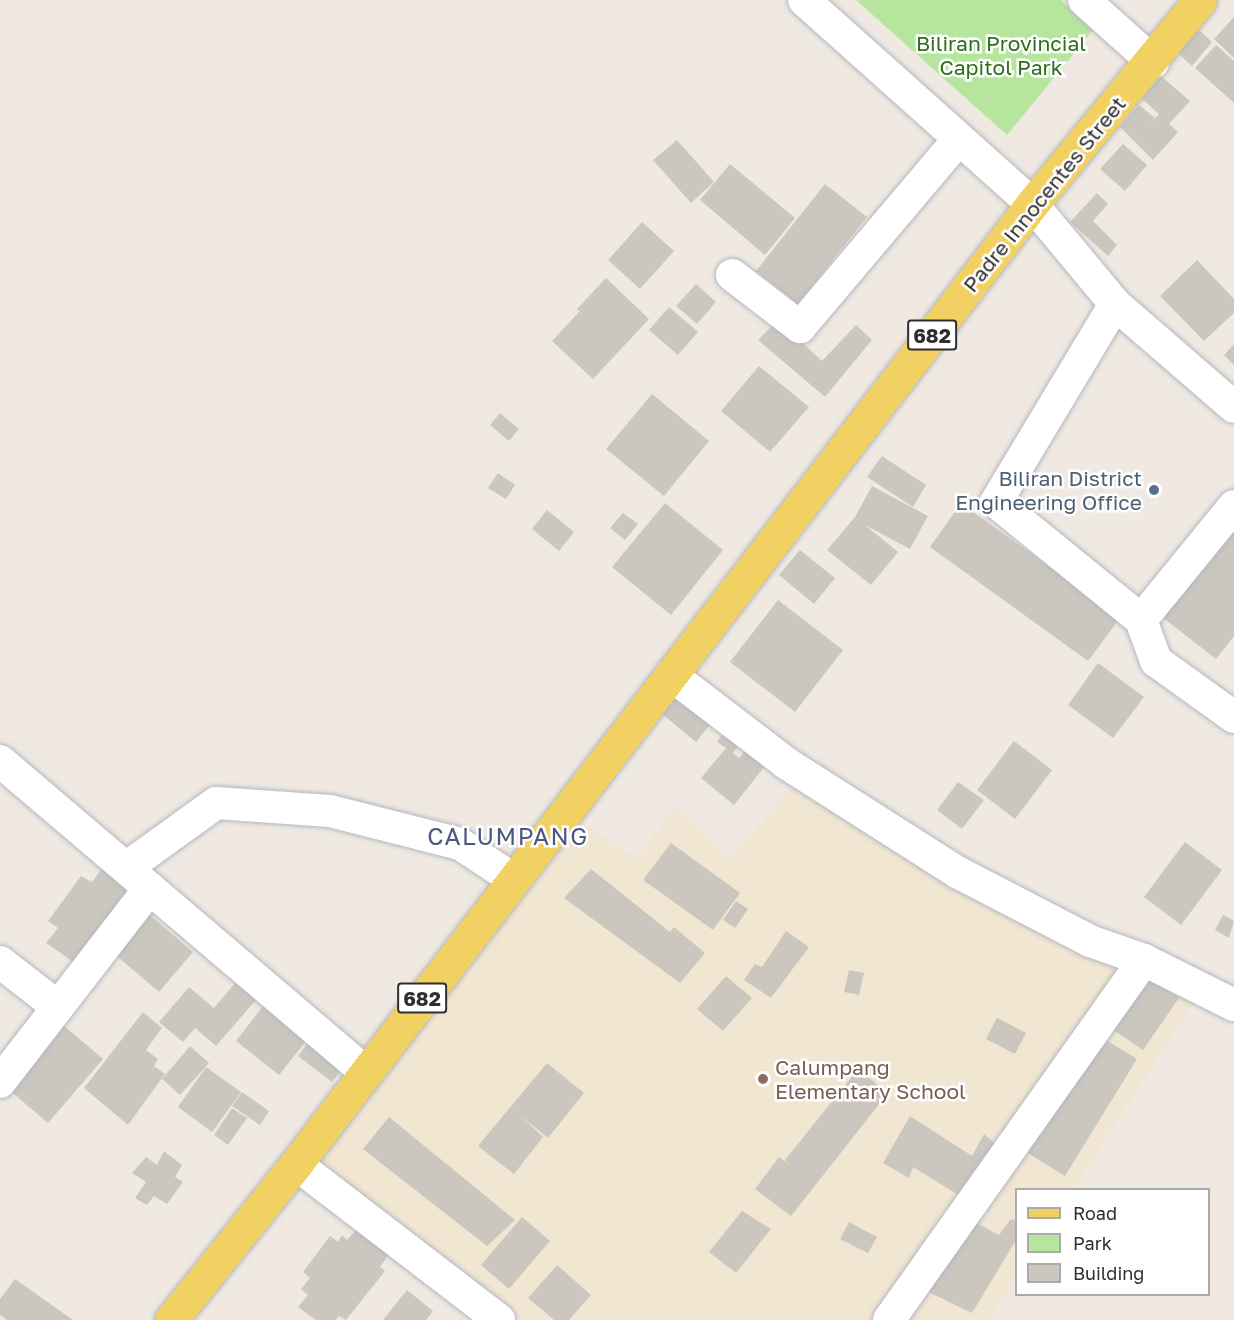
<!DOCTYPE html>
<style>
body{margin:0}
#map{position:relative;width:1234px;height:1320px;overflow:hidden;background:#efe9e1;font-family:"Golos Text",sans-serif}
div>[style]{position:absolute}
[style*='--x']{left:calc(var(--x)*1px);top:calc(var(--y)*1px);width:calc(var(--w)*1px);rotate:calc(var(--a)*1deg)}
.education>*{inset:0;background:#f0e6d1}
.green>*{inset:0;background:#b6e59e}
.building>*{inset:0;background:#cbc7bf}
.roads{filter:drop-shadow(0 0 2px #b4b7c1) drop-shadow(0 0 2px #b4b7c1)}
.minor>*{height:32px;margin:-16px;padding:0 16px;transform-origin:16px;border-radius:16px;background:#fff}
.major>*{height:33px;margin:-16.5px;padding:0 16.5px;transform-origin:16.5px;border-radius:16.5px;background:#f2d163}
.dots>*{width:16px;height:16px;translate:-50% -50%;box-sizing:border-box;border:3px solid #fff;border-radius:50%}
span{translate:-50% -50%;white-space:nowrap;text-align:center;line-height:1.15;-webkit-text-stroke:5px #fff;paint-order:stroke}
.shield-label span{padding:2px 4px;background:#fff;border:2px solid;border-radius:4px;-webkit-text-stroke-width:0}
.shield-label{font-size:20px;color:#2e2e2e;font-weight:700}
.park-label{font-size:21px;color:#2c6e1b}
.street-label{font-size:21px;color:#2e2e2e}
.service-label{font-size:21px;color:#4e5e75}
.right{translate:-100% -50%;text-align:right}
.education-label{font-size:21px;color:#785e54}
.left{translate:0 -50%;text-align:left}
.quarter-label{font-size:24px;color:#4d5680;letter-spacing:1.5px}
.legend{position:absolute;left:1015px;top:1188px;width:195px;height:108px;box-sizing:border-box;background:#fff;border:2px solid #ababab;margin:0;padding:8px 10px;list-style:none;font-size:18px;color:#2e2e2e}
.legend li{display:flex;align-items:center;gap:12px;height:30px}
.legend b{width:30px;border:2px solid #ababab}
</style>
<div id="map">
<div class="education">
<div style="clip-path:polygon(803px 774px,1198px 996px,1073px 1189px,1016px 1190px,1016px 1277px,989px 1320px,522px 1320px,315px 1163px,583px 823px,637px 859px,674px 807px,730px 860px)"></div>
</div>
<div class="green">
<div style="clip-path:polygon(856px 0,1061px 0,1093px 30px,1007px 135px)"></div>
</div>
<div class="building">
<div style="clip-path:polygon(1234px 17px,1234px 58px,1214px 39px)"></div>
<div style="clip-path:polygon(1199px 30px,1212px 42px,1192px 66px,1178px 53px)"></div>
<div style="clip-path:polygon(1216px 45px,1234px 61px,1234px 103px,1195px 68px)"></div>
<div style="clip-path:polygon(1161px 76px,1190px 101px,1169px 124px,1178px 132px,1153px 160px,1120px 127px,1139px 105px,1155px 118px,1148px 126px,1159px 114px,1141px 98px)"></div>
<div style="clip-path:polygon(677px 140px,714px 182px,691px 203px,653px 160px)"></div>
<div style="clip-path:polygon(1123px 144px,1147px 165px,1125px 191px,1100px 169px)"></div>
<div style="clip-path:polygon(730px 164px,795px 218px,765px 255px,700px 200px)"></div>
<div style="clip-path:polygon(825px 184px,867px 217px,798px 304px,756px 271px)"></div>
<div style="clip-path:polygon(1097px 193px,1108px 204px,1093px 221px,1117px 245px,1108px 256px,1070px 222px)"></div>
<div style="clip-path:polygon(642px 222px,674px 251px,640px 289px,608px 260px)"></div>
<div style="clip-path:polygon(1197px 260px,1234px 299px,1234px 313px,1204px 341px,1160px 296px)"></div>
<div style="clip-path:polygon(606px 278px,649px 319px,593px 379px,552px 341px,579px 312px,584px 316px,577px 309px)"></div>
<div style="clip-path:polygon(696px 284px,716px 302px,697px 324px,676px 306px)"></div>
<div style="clip-path:polygon(669px 307px,698px 332px,678px 355px,649px 330px)"></div>
<div style="clip-path:polygon(778px 320px,822px 361px,856px 325px,872px 340px,825px 397px,758px 340px)"></div>
<div style="clip-path:polygon(1234px 344px,1234px 365px,1224px 355px)"></div>
<div style="clip-path:polygon(759px 366px,809px 407px,770px 452px,721px 411px)"></div>
<div style="clip-path:polygon(652px 394px,709px 441px,664px 496px,606px 449px)"></div>
<div style="clip-path:polygon(500px 413px,519px 429px,509px 441px,490px 425px)"></div>
<div style="clip-path:polygon(882px 456px,926px 485px,913px 507px,867px 477px)"></div>
<div style="clip-path:polygon(498px 473px,515px 485px,506px 499px,488px 488px)"></div>
<div style="clip-path:polygon(872px 486px,928px 516px,910px 549px,865px 525px,898px 552px,871px 585px,827px 550px,855px 517px)"></div>
<div style="clip-path:polygon(665px 503px,723px 550px,671px 615px,612px 567px)"></div>
<div style="clip-path:polygon(961px 503px,1120px 618px,1088px 661px,930px 547px)"></div>
<div style="clip-path:polygon(547px 510px,574px 532px,559px 551px,532px 529px)"></div>
<div style="clip-path:polygon(623px 513px,638px 524px,625px 540px,610px 528px)"></div>
<div style="clip-path:polygon(1234px 527px,1234px 636px,1216px 659px,1162px 617px)"></div>
<div style="clip-path:polygon(800px 550px,835px 578px,814px 604px,779px 575px)"></div>
<div style="clip-path:polygon(778px 600px,843px 650px,795px 712px,730px 662px)"></div>
<div style="clip-path:polygon(1098px 663px,1144px 697px,1113px 738px,1068px 705px)"></div>
<div style="clip-path:polygon(678px 693px,712px 722px,696px 742px,661px 713px)"></div>
<div style="clip-path:polygon(729px 725px,745px 737px,733px 753px,739px 758px,753px 742px,773px 756px,734px 805px,701px 778px,726px 748px,717px 742px)"></div>
<div style="clip-path:polygon(1014px 741px,1052px 770px,1015px 819px,977px 790px)"></div>
<div style="clip-path:polygon(958px 782px,984px 800px,962px 829px,937px 810px)"></div>
<div style="clip-path:polygon(1185px 842px,1222px 870px,1181px 925px,1144px 897px)"></div>
<div style="clip-path:polygon(671px 843px,740px 893px,713px 930px,643px 880px)"></div>
<div style="clip-path:polygon(104px 866px,135px 888px,78px 965px,46px 943px,58px 928px,48px 921px,81px 876px,92px 882px)"></div>
<div style="clip-path:polygon(591px 869px,670px 932px,674px 927px,705px 953px,680px 983px,564px 898px)"></div>
<div style="clip-path:polygon(736px 901px,748px 909px,735px 928px,723px 920px)"></div>
<div style="clip-path:polygon(145px 911px,193px 952px,159px 992px,111px 951px)"></div>
<div style="clip-path:polygon(1223px 915px,1234px 921px,1229px 938px,1215px 930px)"></div>
<div style="clip-path:polygon(786px 931px,809px 947px,771px 998px,744px 980px,755px 964px,762px 967px)"></div>
<div style="clip-path:polygon(849px 970px,864px 973px,859px 995px,844px 992px)"></div>
<div style="clip-path:polygon(1142px 973px,1179px 998px,1143px 1050px,1106px 1025px)"></div>
<div style="clip-path:polygon(726px 976px,752px 998px,723px 1031px,697px 1009px)"></div>
<div style="clip-path:polygon(240px 977px,261px 994px,216px 1046px,195px 1028px,183px 1042px,159px 1022px,189px 987px,214px 1008px)"></div>
<div style="clip-path:polygon(267px 1001px,311px 1035px,279px 1075px,236px 1041px)"></div>
<div style="clip-path:polygon(143px 1012px,162px 1028px,146px 1050px,158px 1059px,154px 1066px,165px 1074px,128px 1125px,84px 1088px)"></div>
<div style="clip-path:polygon(997px 1018px,1026px 1033px,1015px 1054px,986px 1039px)"></div>
<div style="clip-path:polygon(56px 1019px,103px 1059px,48px 1123px,1px 1083px)"></div>
<div style="clip-path:polygon(1096px 1034px,1137px 1059px,1065px 1176px,1023px 1150px)"></div>
<div style="clip-path:polygon(310px 1040px,344px 1067px,332px 1082px,298px 1056px)"></div>
<div style="clip-path:polygon(190px 1046px,209px 1063px,180px 1095px,162px 1079px)"></div>
<div style="clip-path:polygon(547px 1063px,584px 1093px,548px 1138px,520px 1115px,543px 1137px,514px 1174px,478px 1146px)"></div>
<div style="clip-path:polygon(206px 1067px,241px 1092px,212px 1132px,178px 1107px)"></div>
<div style="clip-path:polygon(858px 1069px,888px 1093px,791px 1216px,755px 1189px,779px 1157px,790px 1165px,785px 1160px)"></div>
<div style="clip-path:polygon(242px 1092px,269px 1111px,260px 1125px,232px 1106px)"></div>
<div style="clip-path:polygon(232px 1108px,247px 1118px,228px 1145px,214px 1135px)"></div>
<div style="clip-path:polygon(910px 1116px,972px 1156px,984px 1134px,1000px 1148px,965px 1199px,913px 1167px,909px 1178px,883px 1163px)"></div>
<div style="clip-path:polygon(389px 1117px,515px 1220px,487px 1246px,363px 1149px)"></div>
<div style="clip-path:polygon(164px 1151px,182px 1165px,175px 1177px,183px 1182px,167px 1204px,154px 1196px,147px 1205px,135px 1198px,146px 1182px,132px 1173px,146px 1157px,157px 1165px)"></div>
<div style="clip-path:polygon(742px 1211px,771px 1229px,736px 1273px,709px 1252px)"></div>
<div style="clip-path:polygon(522px 1217px,550px 1241px,509px 1289px,481px 1265px)"></div>
<div style="clip-path:polygon(969px 1219px,999px 1235px,1011px 1219px,1016px 1221px,1016px 1240px,972px 1313px,920px 1288px)"></div>
<div style="clip-path:polygon(849px 1222px,877px 1237px,868px 1253px,840px 1239px)"></div>
<div style="clip-path:polygon(359px 1227px,390px 1253px,380px 1267px,385px 1271px,346px 1320px,339px 1316px,336px 1320px,316px 1320px,298px 1307px,308px 1295px,301px 1289px,310px 1278px,303px 1272px,330px 1236px,338px 1242px,342px 1235px,347px 1240px)"></div>
<div style="clip-path:polygon(557px 1265px,591px 1295px,569px 1320px,554px 1320px,528px 1298px)"></div>
<div style="clip-path:polygon(15px 1279px,73px 1320px,7px 1320px,0 1315px,0 1299px)"></div>
<div style="clip-path:polygon(407px 1290px,433px 1311px,426px 1320px,383px 1320px)"></div>
</div>
<div class="roads">
<div class="minor">
<div style="--x:804;--y:0;--w:306;--a:41.8"></div>
<div style="--x:1032;--y:204;--w:130;--a:50.3"></div>
<div style="--x:1115;--y:304;--w:157;--a:40.9"></div>
<div style="--x:1084;--y:0;--w:93;--a:41.9"></div>
<div style="--x:732;--y:275;--w:86;--a:37.4"></div>
<div style="--x:800;--y:327;--w:246;--a:-49.8"></div>
<div style="--x:1115;--y:304;--w:231;--a:121"></div>
<div style="--x:996;--y:502;--w:187;--a:39.1"></div>
<div style="--x:1141;--y:620;--w:44;--a:69.9"></div>
<div style="--x:1156;--y:661;--w:96;--a:35.7"></div>
<div style="--x:1141;--y:620;--w:147;--a:-50.8"></div>
<div style="--x:671;--y:675;--w:145;--a:37.4"></div>
<div style="--x:786;--y:763;--w:203;--a:32.5"></div>
<div style="--x:957;--y:872;--w:150;--a:27.4"></div>
<div style="--x:1090;--y:941;--w:57;--a:19.4"></div>
<div style="--x:1144;--y:960;--w:101;--a:26.6"></div>
<div style="--x:0;--y:761;--w:480;--a:40.4"></div>
<div style="--x:126;--y:868;--w:111;--a:-35.8"></div>
<div style="--x:216;--y:803;--w:114;--a:4"></div>
<div style="--x:330;--y:811;--w:134;--a:14.2"></div>
<div style="--x:460;--y:844;--w:64;--a:33.4"></div>
<div style="--x:0;--y:962;--w:73;--a:37.8"></div>
<div style="--x:0;--y:1082;--w:245;--a:-52.3"></div>
<div style="--x:296;--y:1164;--w:256;--a:37.5"></div>
<div style="--x:889;--y:1320;--w:441;--a:-54.7"></div>
</div>
<div class="major">
<div style="--x:171;--y:1320;--w:200;--a:-51.3"></div>
<div style="--x:296;--y:1164;--w:1210;--a:-52.52"></div>
<div style="--x:1032;--y:204;--w:264;--a:-50.5"></div>
</div>
</div>
<div class="dots">
<div style="left:1154px;top:490px;background:#5c6f8a"></div>
<div style="left:763px;top:1079px;background:#8d6e63"></div>
</div>
<div class="shield-label">
<span style="left:932px;top:335px">682</span>
<span style="left:422px;top:998px">682</span>
</div>
<div class="park-label">
<span style="left:1001px;top:55px">Biliran Provincial<br>Capitol Park</span>
</div>
<div class="street-label">
<span style="left:1044px;top:194px;rotate:-51deg">Padre Innocentes Street</span>
</div>
<div class="service-label">
<span class="right" style="left:1142px;top:490px">Biliran District<br>Engineering Office</span>
</div>
<div class="education-label">
<span class="left" style="left:775px;top:1079px">Calumpang<br>Elementary School</span>
</div>
<div class="quarter-label">
<span style="left:508px;top:836px">CALUMPANG</span>
</div>
<ul class="legend">
<li><b style="height:8px;background:#f2d163"></b>Road</li>
<li><b style="height:16px;background:#b6e59e"></b>Park</li>
<li><b style="height:16px;background:#cbc7bf"></b>Building</li>
</ul>
</div>
